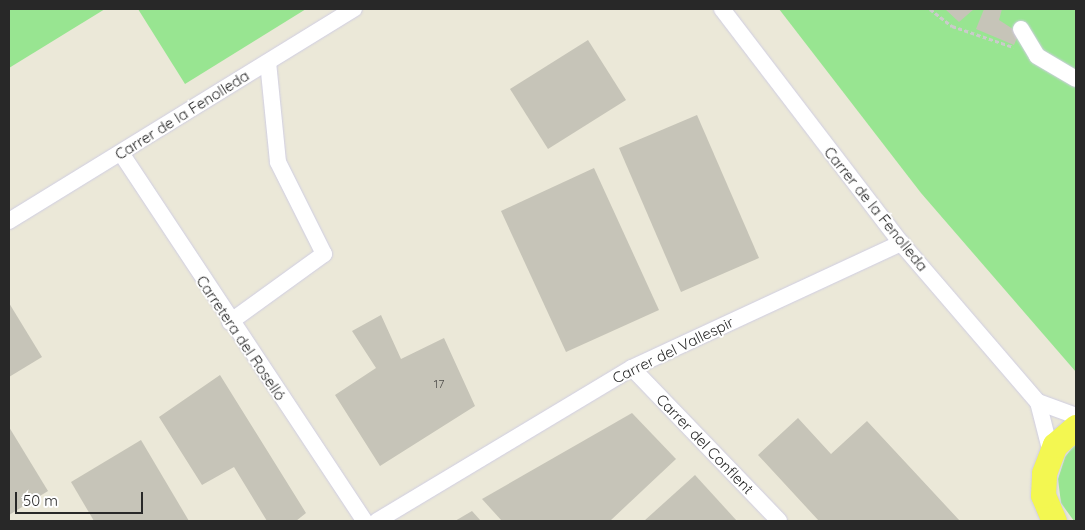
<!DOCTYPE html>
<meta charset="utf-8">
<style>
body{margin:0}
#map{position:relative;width:1085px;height:530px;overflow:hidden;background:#ebe8d8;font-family:Quicksand,sans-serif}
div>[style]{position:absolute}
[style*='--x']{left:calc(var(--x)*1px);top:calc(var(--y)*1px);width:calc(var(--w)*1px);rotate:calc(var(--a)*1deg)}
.green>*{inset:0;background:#98e591}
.building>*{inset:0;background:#c6c4b8}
.path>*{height:3px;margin-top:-1.5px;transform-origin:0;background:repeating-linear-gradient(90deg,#cbcbcb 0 4px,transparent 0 6.5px)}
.roads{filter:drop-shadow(0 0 1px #cfcde2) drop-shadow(0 0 1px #cfcde2)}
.street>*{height:16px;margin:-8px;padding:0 8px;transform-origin:8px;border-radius:8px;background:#fff}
.primary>*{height:25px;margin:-12.5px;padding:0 12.5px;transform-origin:12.5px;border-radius:12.5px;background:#f3f751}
span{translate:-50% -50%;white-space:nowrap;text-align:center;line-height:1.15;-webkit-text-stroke:4px #fff;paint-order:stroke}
.number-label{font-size:12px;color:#504f4c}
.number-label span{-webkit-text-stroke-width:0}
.street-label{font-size:15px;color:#282828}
.frame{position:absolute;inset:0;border:10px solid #282828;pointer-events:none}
.scale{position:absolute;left:15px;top:492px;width:128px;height:22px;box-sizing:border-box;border:2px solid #282828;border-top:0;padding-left:6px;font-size:15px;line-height:18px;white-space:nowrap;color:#282828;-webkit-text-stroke:4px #fff;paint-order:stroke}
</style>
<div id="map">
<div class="green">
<div style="clip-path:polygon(9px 9px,105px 9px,9px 68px)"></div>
<div style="clip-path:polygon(138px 9px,306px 9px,185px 84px)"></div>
<div style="clip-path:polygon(779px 9px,1076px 9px,1076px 372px,921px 193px)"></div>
<div style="clip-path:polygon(1076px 443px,1076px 521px,1074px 521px,1061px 503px,1058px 479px,1065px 457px)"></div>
</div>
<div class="building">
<div style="clip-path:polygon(945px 9px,974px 9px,959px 22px)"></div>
<div style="clip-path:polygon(984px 9px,1002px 9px,999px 20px,1019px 33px,1014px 45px,976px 29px)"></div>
<div style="clip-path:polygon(588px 40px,626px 100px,548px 149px,510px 89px)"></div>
<div style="clip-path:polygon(697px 115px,759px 258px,681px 292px,619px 148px)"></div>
<div style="clip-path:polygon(594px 168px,659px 310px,566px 352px,501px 211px)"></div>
<div style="clip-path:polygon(9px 303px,42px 357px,9px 377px)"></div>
<div style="clip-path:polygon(381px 315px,401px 359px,444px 338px,475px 406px,380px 466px,335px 395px,376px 368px,352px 331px)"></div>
<div style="clip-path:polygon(220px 375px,306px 513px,296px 521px,267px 521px,234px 467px,202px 485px,159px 417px)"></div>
<div style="clip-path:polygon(632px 413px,676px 459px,610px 521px,502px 521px,482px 499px)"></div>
<div style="clip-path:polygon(798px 418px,831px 454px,867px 421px,960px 521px,819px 521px,758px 455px)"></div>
<div style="clip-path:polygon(9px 427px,48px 491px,9px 515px)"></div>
<div style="clip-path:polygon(141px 440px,189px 521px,94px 521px,71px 482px)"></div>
<div style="clip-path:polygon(695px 475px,737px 521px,644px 521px)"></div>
<div style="clip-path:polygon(472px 511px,481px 521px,455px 521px)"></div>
</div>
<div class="path">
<div style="--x:930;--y:9;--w:28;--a:38"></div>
<div style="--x:952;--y:26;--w:65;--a:19"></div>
</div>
<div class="roads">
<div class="street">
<div style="--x:722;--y:9;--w:295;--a:52.6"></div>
<div style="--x:901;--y:243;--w:210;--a:49.3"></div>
<div style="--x:1038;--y:402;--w:53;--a:75.7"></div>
<div style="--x:1021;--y:29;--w:31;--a:59"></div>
<div style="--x:1037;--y:56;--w:45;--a:30.5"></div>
<div style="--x:121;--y:153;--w:442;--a:56.5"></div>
<div style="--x:9;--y:221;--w:405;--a:-31.6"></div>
<div style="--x:230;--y:322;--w:116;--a:-35.9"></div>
<div style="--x:324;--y:254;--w:103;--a:-116.6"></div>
<div style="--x:278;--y:162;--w:100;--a:-95.7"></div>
<div style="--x:632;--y:368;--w:212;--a:46.1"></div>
<div style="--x:1038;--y:402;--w:40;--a:20.2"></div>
<div style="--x:377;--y:521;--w:297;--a:-31"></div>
<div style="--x:632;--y:368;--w:297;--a:-24.9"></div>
</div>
<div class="primary">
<div style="--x:1054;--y:521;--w:28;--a:-113"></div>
<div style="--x:1043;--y:495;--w:22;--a:-87"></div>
<div style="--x:1044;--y:473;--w:30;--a:-69"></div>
<div style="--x:1055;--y:445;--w:28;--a:-41"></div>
</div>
</div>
<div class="number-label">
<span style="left:439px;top:384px">17</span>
</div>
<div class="street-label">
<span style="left:182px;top:115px;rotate:-32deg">Carrer de la Fenolleda</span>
<span style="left:876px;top:209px;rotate:51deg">Carrer de la Fenolleda</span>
<span style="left:241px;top:338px;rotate:56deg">Carretera del Roselló</span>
<span style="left:673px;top:350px;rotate:-26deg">Carrer del Vallespir</span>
<span style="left:705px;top:444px;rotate:46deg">Carrer del Conflent</span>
</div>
<div class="frame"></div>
<div class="scale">50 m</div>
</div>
